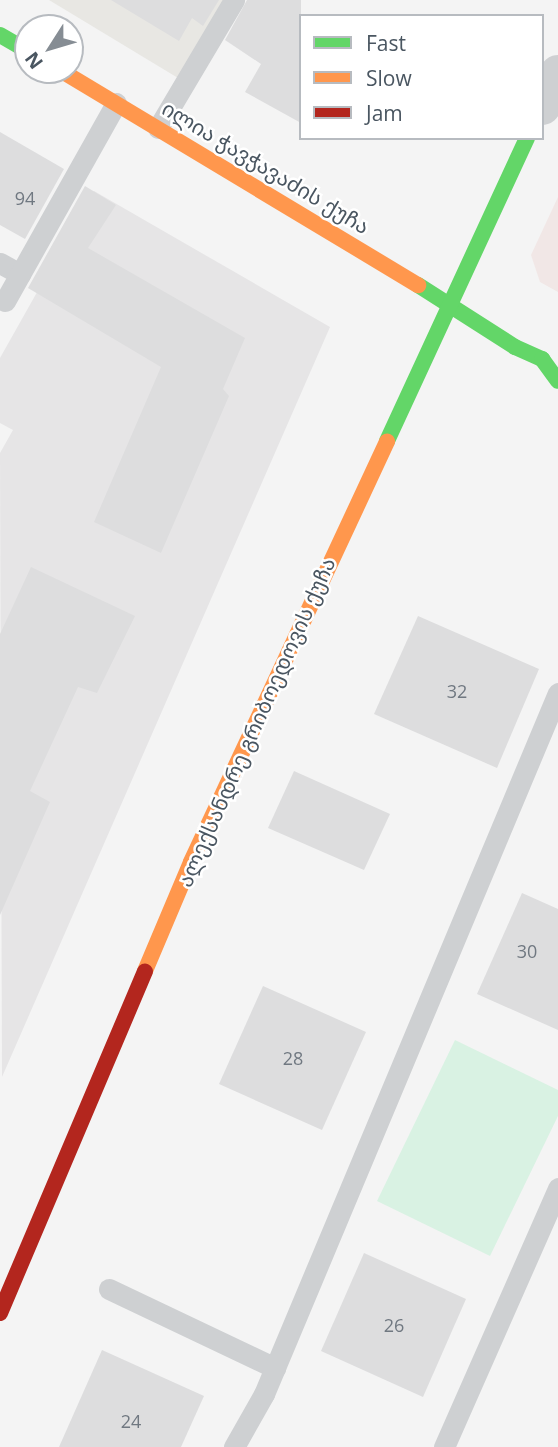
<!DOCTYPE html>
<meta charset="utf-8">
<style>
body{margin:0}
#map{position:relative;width:558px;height:1447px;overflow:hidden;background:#f4f4f4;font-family:"Open Sans","Noto Sans Georgian",sans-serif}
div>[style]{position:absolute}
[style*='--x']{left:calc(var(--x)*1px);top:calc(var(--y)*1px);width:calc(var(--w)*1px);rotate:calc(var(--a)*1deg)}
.commercial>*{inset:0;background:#e8e7e3}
.education>*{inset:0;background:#e6e5e6}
.medical>*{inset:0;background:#f1e7e6}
.green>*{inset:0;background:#d9f2e3}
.building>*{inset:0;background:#ddddde}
.lane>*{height:21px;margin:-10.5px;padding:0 10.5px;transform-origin:10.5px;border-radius:10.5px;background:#ced0d2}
.street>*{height:38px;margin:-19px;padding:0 19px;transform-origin:19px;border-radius:19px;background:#ced0d2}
.fast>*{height:16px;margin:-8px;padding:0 8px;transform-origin:8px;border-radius:8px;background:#63d668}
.slow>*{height:16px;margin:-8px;padding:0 8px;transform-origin:8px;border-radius:8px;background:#ff974d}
.jam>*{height:16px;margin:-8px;padding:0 8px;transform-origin:8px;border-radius:8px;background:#b3261e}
span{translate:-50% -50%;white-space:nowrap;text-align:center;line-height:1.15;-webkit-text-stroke:5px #fff;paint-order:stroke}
.number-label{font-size:18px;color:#707881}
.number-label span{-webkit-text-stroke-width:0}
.street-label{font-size:21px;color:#4a5661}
.legend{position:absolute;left:299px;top:14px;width:245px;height:126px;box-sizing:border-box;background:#fff;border:2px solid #b7bbc0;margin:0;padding:9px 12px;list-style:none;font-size:21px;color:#4a5661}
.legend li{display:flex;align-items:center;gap:14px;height:35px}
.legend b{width:35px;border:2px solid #b7bbc0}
.north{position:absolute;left:14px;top:14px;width:70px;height:70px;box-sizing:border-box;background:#fff;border:2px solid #b7bbc0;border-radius:50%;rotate:233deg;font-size:19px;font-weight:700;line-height:28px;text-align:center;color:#4a5661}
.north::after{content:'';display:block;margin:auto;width:24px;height:32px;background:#868d94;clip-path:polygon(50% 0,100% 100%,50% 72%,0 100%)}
</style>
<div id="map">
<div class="commercial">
<div style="clip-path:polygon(49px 0,224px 0,178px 78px)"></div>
</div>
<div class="education">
<div style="clip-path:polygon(94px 191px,330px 327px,2px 1077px,0 453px,13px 430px,0 423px,0 358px)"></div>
</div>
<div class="medical">
<div style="clip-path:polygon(558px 197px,558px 292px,540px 282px,531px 255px)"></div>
</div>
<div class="green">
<div style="clip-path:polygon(455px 1040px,558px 1090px,558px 1116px,490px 1256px,377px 1201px)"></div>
</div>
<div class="building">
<div style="clip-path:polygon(111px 0,219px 0,203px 26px,192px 18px,179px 41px)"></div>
<div style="clip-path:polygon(247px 0,301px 0,301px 123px,245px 92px,261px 64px,225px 40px)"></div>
<div style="clip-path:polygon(0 132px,64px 169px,25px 239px,0 225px)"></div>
<div style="clip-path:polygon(85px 186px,116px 205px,88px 248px,245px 338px,223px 389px,229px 396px,161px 553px,94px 522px,161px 367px,28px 288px)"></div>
<div style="clip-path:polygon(31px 567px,135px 616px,97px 693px,78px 687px,30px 791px,50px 802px,0 915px,0 634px)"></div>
<div style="clip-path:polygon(418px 616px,539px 669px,497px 768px,374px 714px)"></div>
<div style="clip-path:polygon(294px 771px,390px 814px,364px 870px,268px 828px)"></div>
<div style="clip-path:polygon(522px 893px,558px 909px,558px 1030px,477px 994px)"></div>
<div style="clip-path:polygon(263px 986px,366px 1032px,322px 1130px,219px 1084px)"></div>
<div style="clip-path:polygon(364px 1253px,466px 1299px,423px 1397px,321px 1351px)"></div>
<div style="clip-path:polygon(102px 1350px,204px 1396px,181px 1447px,59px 1447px)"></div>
</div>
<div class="lane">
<div style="--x:158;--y:128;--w:149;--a:-59.3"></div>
<div style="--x:0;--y:263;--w:23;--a:29"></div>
<div style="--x:5;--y:301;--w:227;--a:-60.7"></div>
<div style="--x:109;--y:1289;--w:184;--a:25.4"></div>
<div style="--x:234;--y:1447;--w:61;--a:-60.5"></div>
<div style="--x:264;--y:1394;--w:760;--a:-67.25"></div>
<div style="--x:444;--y:1447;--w:283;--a:-66.2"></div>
</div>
<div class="street">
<div style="--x:542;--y:106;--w:36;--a:-63"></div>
</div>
<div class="fast">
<div style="--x:0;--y:35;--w:32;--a:30"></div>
<div style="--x:418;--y:285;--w:115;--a:32.6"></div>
<div style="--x:515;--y:347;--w:30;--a:24"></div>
<div style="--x:542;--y:359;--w:27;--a:54"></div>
<div style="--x:387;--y:441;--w:334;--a:-65.2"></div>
</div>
<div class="slow">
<div style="--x:60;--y:70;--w:418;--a:31"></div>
<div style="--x:145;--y:971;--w:118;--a:-67.1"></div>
<div style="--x:191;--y:862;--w:464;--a:-65"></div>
</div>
<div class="jam">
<div style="--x:0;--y:1313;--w:371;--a:-67"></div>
</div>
<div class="number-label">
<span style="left:25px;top:198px">94</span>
<span style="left:457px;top:691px">32</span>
<span style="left:527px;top:951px">30</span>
<span style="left:293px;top:1058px">28</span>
<span style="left:394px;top:1325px">26</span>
<span style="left:131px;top:1421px">24</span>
</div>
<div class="street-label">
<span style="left:266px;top:167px;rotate:31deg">ილია ჭავჭავაძის ქუჩა</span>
<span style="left:256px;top:722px;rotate:-66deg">ალექსანდრე გრიბოედოვის ქუჩა</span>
</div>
<ul class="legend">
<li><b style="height:9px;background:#63d668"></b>Fast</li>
<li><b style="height:9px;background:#ff974d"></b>Slow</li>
<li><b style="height:9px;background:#b3261e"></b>Jam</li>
</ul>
<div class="north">N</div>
</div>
